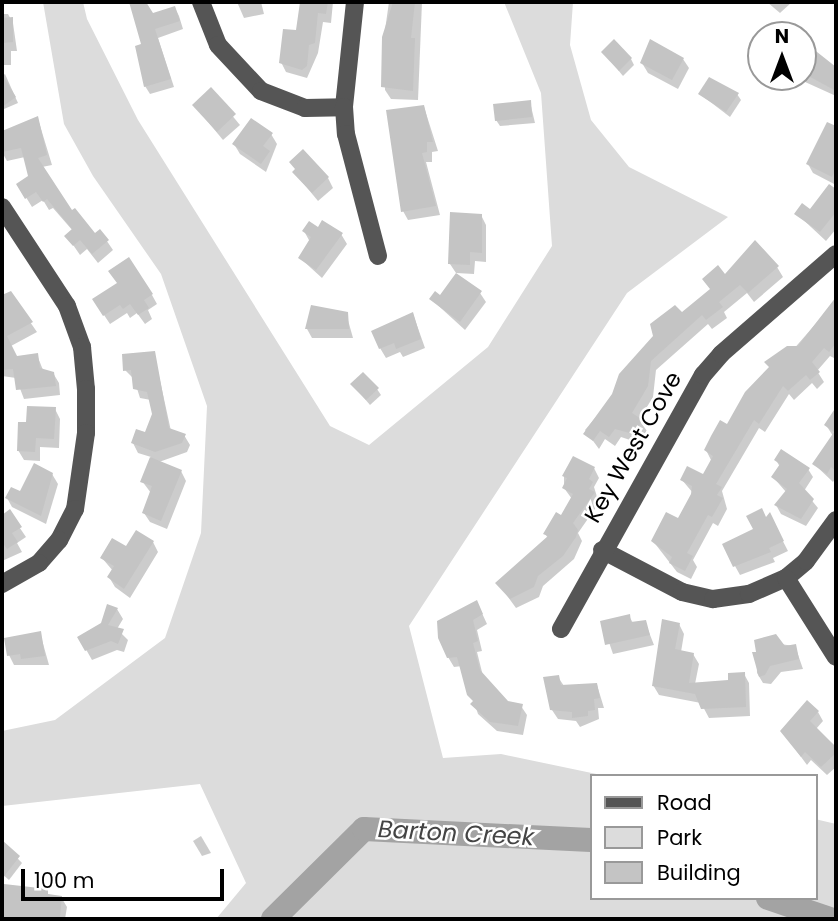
<!DOCTYPE html>
<style>
body{margin:0}
#map{position:relative;width:838px;height:921px;overflow:hidden;background:#fff;font-family:Poppins,sans-serif}
div>[style]{position:absolute}
[style*='--x']{left:calc(var(--x)*1px);top:calc(var(--y)*1px);width:calc(var(--w)*1px);rotate:calc(var(--a)*1deg)}
.green>*{inset:0;background:#dcdcdc}
.shadow>*{inset:0;background:#0003}
.river>*{height:24px;margin:-12px;padding:0 12px;transform-origin:12px;border-radius:12px;background:#a3a3a3}
.building>*{inset:0;background:#c4c4c4}
.minor>*{height:18px;margin:-9px;padding:0 9px;transform-origin:9px;border-radius:9px;background:#555}
span{translate:-50% -50%;white-space:nowrap;text-align:center;line-height:1.15;-webkit-text-stroke:5px #fff;paint-order:stroke}
.street-label{font-size:23px;color:#000}
.water-label{font-size:24px;color:#444;font-style:italic}
.frame{position:absolute;inset:0;border:4px solid #000;pointer-events:none}
.legend{position:absolute;left:590px;top:774px;width:228px;height:126px;box-sizing:border-box;background:#fff;border:2px solid #999;margin:0;padding:9px 12px;list-style:none;font-size:21px;color:#000}
.legend li{display:flex;align-items:center;gap:14px;height:35px}
.legend b{width:35px;border:2px solid #999}
.north{position:absolute;left:747px;top:21px;width:70px;height:70px;box-sizing:border-box;background:#fff;border:2px solid #999;border-radius:50%;rotate:0deg;font-size:19px;font-weight:700;line-height:28px;text-align:center;color:#000}
.north::after{content:'';display:block;margin:auto;width:24px;height:32px;background:#000;clip-path:polygon(50% 0,100% 100%,50% 72%,0 100%)}
.scale{position:absolute;left:21px;top:869px;width:203px;height:32px;box-sizing:border-box;border:4px solid #000;border-top:0;padding-left:9px;font-size:21px;line-height:24px;white-space:nowrap;color:#000;-webkit-text-stroke:5px #fff;paint-order:stroke}
</style>
<div id="map">
<div class="green">
<div style="clip-path:polygon(43px 2px,83px 2px,87px 19px,138px 120px,330px 426px,369px 445px,488px 347px,552px 246px,541px 93px,504px 2px,573px 2px,570px 45px,591px 120px,629px 167px,728px 217px,627px 293px,409px 626px,443px 758px,501px 754px,606px 776px,591px 776px,591px 898px,815px 898px,815px 819px,836px 824px,836px 919px,216px 919px,246px 883px,200px 784px,2px 806px,2px 731px,55px 720px,165px 638px,201px 533px,207px 406px,161px 274px,93px 176px,64px 124px)"></div>
</div>
<div class="shadow">
<div style="clip-path:polygon(130px 2px,145px 2px,152px 15px,175px 8px,179px 16px,183px 29px,158px 38px,174px 87px,150px 94px,145px 86px,143px 45px)"></div>
<div style="clip-path:polygon(237px 2px,261px 2px,264px 14px,244px 18px)"></div>
<div style="clip-path:polygon(302px 2px,333px 2px,331px 23px,323px 22px,318px 53px,307px 78px,286px 72px,281px 62px,298px 32px)"></div>
<div style="clip-path:polygon(389px 2px,422px 2px,418px 100px,391px 99px,385px 90px,384px 37px)"></div>
<div style="clip-path:polygon(767px 2px,792px 2px,780px 13px)"></div>
<div style="clip-path:polygon(2px 14px,8px 14px,13px 23px,17px 51px,11px 51px,11px 65px,2px 65px)"></div>
<div style="clip-path:polygon(803px 51px,833px 67px,836px 96px,794px 77px,803px 77px)"></div>
<div style="clip-path:polygon(603px 52px,631px 59px,634px 65px,623px 76px)"></div>
<div style="clip-path:polygon(683px 59px,689px 68px,678px 89px,648px 73px,642px 63px)"></div>
<div style="clip-path:polygon(5px 74px,18px 103px,4px 109px,2px 76px)"></div>
<div style="clip-path:polygon(211px 90px,240px 125px,223px 140px,194px 105px)"></div>
<div style="clip-path:polygon(700px 94px,737px 94px,741px 100px,730px 117px)"></div>
<div style="clip-path:polygon(530px 102px,535px 123px,500px 126px,496px 120px)"></div>
<div style="clip-path:polygon(424px 107px,438px 151px,432px 152px,432px 162px,426px 162px,440px 215px,408px 220px,403px 211px)"></div>
<div style="clip-path:polygon(38px 119px,52px 165px,42px 167px,71px 213px,94px 235px,100px 231px,113px 250px,98px 263px,87px 249px,80px 255px,67px 236px,73px 231px,53px 208px,49px 210px,43px 200px,32px 207px,24px 194px,30px 177px,25px 157px,7px 161px,2px 152px,2px 132px)"></div>
<div style="clip-path:polygon(828px 124px,836px 128px,836px 185px,813px 173px,808px 164px)"></div>
<div style="clip-path:polygon(271px 134px,277px 144px,266px 172px,240px 154px,234px 144px)"></div>
<div style="clip-path:polygon(294px 172px,328px 178px,333px 188px,318px 201px)"></div>
<div style="clip-path:polygon(830px 186px,836px 191px,836px 229px,826px 241px,797px 214px,810px 211px)"></div>
<div style="clip-path:polygon(481px 215px,486px 225px,486px 262px,475px 261px,474px 274px,456px 273px,450px 264px)"></div>
<div style="clip-path:polygon(304px 231px,341px 234px,347px 244px,322px 278px,300px 258px,310px 242px)"></div>
<div style="clip-path:polygon(777px 267px,783px 277px,754px 302px,747px 293px,724px 312px,727px 318px,712px 329px,708px 324px,656px 370px,653px 397px,639px 420px,647px 431px,639px 443px,621px 437px,615px 446px,605px 439px,599px 449px,585px 430px,682px 314px,711px 290px,704px 279px)"></div>
<div style="clip-path:polygon(118px 284px,152px 295px,157px 304px,148px 310px,152px 319px,145px 324px,137px 313px,130px 318px,127px 313px,110px 324px,100px 309px)"></div>
<div style="clip-path:polygon(10px 293px,37px 332px,11px 346px,17px 357px,37px 355px,43px 370px,53px 373px,59px 383px,60px 395px,24px 399px,16px 378px,2px 376px,2px 297px)"></div>
<div style="clip-path:polygon(480px 293px,486px 302px,465px 330px,431px 299px)"></div>
<div style="clip-path:polygon(832px 305px,836px 309px,836px 359px,830px 356px,817px 371px,824px 382px,817px 389px,812px 383px,794px 400px,789px 394px,765px 432px,759px 428px,722px 491px,727px 509px,718px 526px,713px 523px,693px 560px,697px 567px,691px 579px,677px 572px,653px 541px,679px 520px,693px 493px,682px 480px,704px 477px,711px 460px,706px 450px)"></div>
<div style="clip-path:polygon(346px 313px,353px 338px,312px 338px,307px 329px)"></div>
<div style="clip-path:polygon(413px 314px,425px 348px,403px 357px,400px 352px,386px 358px,380px 348px)"></div>
<div style="clip-path:polygon(154px 353px,171px 431px,184px 435px,190px 445px,187px 452px,159px 462px,181px 471px,186px 481px,167px 529px,150px 522px,144px 513px,151px 493px,142px 481px,151px 457px,138px 453px,133px 443px,147px 435px,154px 415px,151px 400px,140px 398px,134px 379px,125px 370px)"></div>
<div style="clip-path:polygon(352px 384px,377px 389px,381px 395px,370px 405px)"></div>
<div style="clip-path:polygon(55px 409px,60px 419px,59px 448px,40px 447px,40px 461px,24px 460px,18px 450px,28px 424px)"></div>
<div style="clip-path:polygon(833px 415px,836px 477px,833px 482px,814px 464px,833px 436px,826px 425px)"></div>
<div style="clip-path:polygon(776px 460px,808px 469px,813px 477px,804px 491px,818px 508px,806px 526px,781px 514px,776px 505px,786px 492px,773px 477px,780px 467px)"></div>
<div style="clip-path:polygon(594px 468px,599px 478px,594px 487px,599px 503px,578px 533px,582px 541px,574px 559px,543px 586px,539px 597px,516px 608px,498px 583px,548px 538px,545px 534px,562px 517px,572px 499px,564px 488px,564px 476px)"></div>
<div style="clip-path:polygon(52px 474px,58px 484px,46px 524px,12px 507px,7px 498px)"></div>
<div style="clip-path:polygon(9px 512px,26px 537px,17px 543px,22px 552px,2px 561px,2px 517px)"></div>
<div style="clip-path:polygon(766px 519px,774px 524px,788px 551px,773px 558px,775px 562px,740px 575px,735px 566px)"></div>
<div style="clip-path:polygon(153px 542px,158px 552px,130px 598px,115px 587px,109px 577px,113px 571px,102px 558px)"></div>
<div style="clip-path:polygon(108px 606px,117px 609px,123px 619px,117px 629px,128px 640px,124px 652px,117px 650px,92px 660px,79px 637px,102px 624px)"></div>
<div style="clip-path:polygon(481px 611px,487px 624px,477px 630px,482px 651px,477px 652px,483px 676px,507px 703px,521px 706px,527px 715px,523px 735px,497px 731px,478px 714px,462px 666px,454px 667px,448px 657px,439px 622px)"></div>
<div style="clip-path:polygon(629px 616px,633px 623px,645px 622px,654px 645px,613px 654px,602px 622px)"></div>
<div style="clip-path:polygon(679px 624px,684px 634px,681px 652px,693px 654px,699px 664px,695px 684px,730px 682px,744px 674px,749px 683px,750px 716px,709px 718px,701px 703px,659px 695px,653px 685px)"></div>
<div style="clip-path:polygon(40px 633px,49px 665px,14px 665px,9px 655px)"></div>
<div style="clip-path:polygon(756px 641px,795px 646px,803px 669px,781px 672px,771px 684px,763px 683px,757px 673px)"></div>
<div style="clip-path:polygon(558px 677px,564px 686px,597px 685px,604px 708px,598px 708px,599px 719px,580px 727px,576px 721px,558px 719px,552px 710px)"></div>
<div style="clip-path:polygon(818px 712px,823px 721px,816px 729px,836px 747px,836px 767px,827px 775px,811px 760px,807px 765px,782px 731px)"></div>
<div style="clip-path:polygon(201px 836px,211px 853px,202px 856px,193px 841px)"></div>
<div style="clip-path:polygon(2px 842px,22px 863px,9px 880px,2px 874px)"></div>
<div style="clip-path:polygon(6px 886px,61px 897px,67px 907px,65px 919px,7px 919px)"></div>
</div>
<div class="river">
<div style="--x:768;--y:898;--w:65;--a:18.7"></div>
<div style="--x:273;--y:919;--w:128;--a:-44.7"></div>
<div style="--x:364;--y:829;--w:227;--a:2.8"></div>
</div>
<div class="building">
<div style="clip-path:polygon(129px 2px,146px 2px,153px 13px,175px 6px,180px 21px,155px 29px,171px 79px,144px 87px,135px 46px,141px 44px)"></div>
<div style="clip-path:polygon(300px 2px,328px 2px,326px 14px,318px 13px,315px 43px,309px 45px,307px 66px,302px 70px,279px 63px,283px 29px,296px 30px)"></div>
<div style="clip-path:polygon(393px 2px,415px 2px,411px 38px,415px 38px,413px 91px,381px 87px,382px 37px)"></div>
<div style="clip-path:polygon(13px 17px,13px 42px,2px 43px,2px 18px)"></div>
<div style="clip-path:polygon(614px 39px,632px 58px,619px 71px,601px 52px)"></div>
<div style="clip-path:polygon(650px 39px,684px 58px,672px 80px,640px 63px)"></div>
<div style="clip-path:polygon(812px 48px,836px 67px,836px 91px,803px 73px,803px 49px,808px 53px)"></div>
<div style="clip-path:polygon(2px 74px,16px 97px,2px 107px)"></div>
<div style="clip-path:polygon(709px 77px,739px 93px,726px 112px,698px 94px)"></div>
<div style="clip-path:polygon(211px 87px,236px 114px,217px 132px,192px 105px)"></div>
<div style="clip-path:polygon(531px 100px,532px 117px,495px 121px,493px 104px)"></div>
<div style="clip-path:polygon(424px 105px,433px 142px,427px 142px,427px 152px,422px 153px,436px 206px,401px 212px,386px 110px)"></div>
<div style="clip-path:polygon(38px 116px,47px 155px,38px 158px,72px 210px,75px 208px,95px 233px,100px 229px,109px 240px,92px 254px,80px 240px,73px 246px,64px 236px,72px 229px,47px 199px,43px 202px,36px 192px,25px 199px,16px 184px,28px 176px,21px 148px,2px 152px,2px 131px)"></div>
<div style="clip-path:polygon(251px 118px,273px 133px,263px 146px,270px 151px,261px 164px,232px 144px)"></div>
<div style="clip-path:polygon(827px 122px,836px 126px,836px 168px,832px 177px,806px 164px)"></div>
<div style="clip-path:polygon(303px 149px,329px 177px,312px 193px,292px 172px,295px 169px,289px 162px)"></div>
<div style="clip-path:polygon(829px 184px,836px 189px,836px 212px,820px 232px,794px 214px,802px 203px,810px 209px)"></div>
<div style="clip-path:polygon(450px 212px,482px 214px,482px 253px,470px 252px,470px 265px,448px 264px)"></div>
<div style="clip-path:polygon(322px 220px,343px 233px,316px 270px,298px 258px,311px 237px,302px 231px,309px 221px,318px 227px)"></div>
<div style="clip-path:polygon(755px 240px,779px 266px,748px 293px,740px 285px,719px 302px,723px 307px,706px 320px,702px 315px,651px 361px,648px 386px,632px 413px,643px 420px,633px 434px,615px 429px,609px 437px,600px 431px,593px 441px,583px 434px,612px 394px,619px 374px,653px 336px,650px 324px,675px 305px,682px 312px,710px 289px,702px 279px,718px 265px,725px 274px)"></div>
<div style="clip-path:polygon(129px 257px,153px 294px,144px 300px,149px 308px,138px 315px,130px 304px,123px 309px,120px 305px,103px 316px,92px 299px,117px 283px,108px 271px)"></div>
<div style="clip-path:polygon(456px 273px,482px 291px,460px 322px,429px 299px,435px 291px,440px 295px)"></div>
<div style="clip-path:polygon(11px 291px,33px 322px,7px 336px,17px 356px,38px 353px,40px 368px,54px 372px,56px 386px,16px 390px,13px 369px,2px 370px,2px 295px)"></div>
<div style="clip-path:polygon(836px 297px,836px 343px,829px 352px,824px 348px,812px 362px,820px 372px,810px 380px,806px 375px,788px 391px,783px 386px,759px 424px,754px 420px,716px 484px,722px 487px,717px 495px,723px 498px,712px 517px,708px 515px,687px 553px,693px 556px,685px 571px,669px 563px,672px 557px,651px 541px,666px 512px,678px 518px,691px 494px,692px 486px,680px 480px,687px 466px,703px 474px,713px 456px,704px 450px,711px 436px,720px 420px,727px 424px,745px 392px,769px 367px,764px 362px,787px 346px,798px 346px)"></div>
<div style="clip-path:polygon(311px 305px,348px 312px,349px 329px,305px 329px)"></div>
<div style="clip-path:polygon(413px 312px,421px 339px,396px 349px,394px 343px,379px 349px,371px 331px)"></div>
<div style="clip-path:polygon(155px 351px,169px 428px,186px 434px,182px 443px,155px 452px,131px 443px,136px 429px,145px 432px,152px 414px,147px 392px,133px 389px,131px 370px,123px 371px,122px 354px)"></div>
<div style="clip-path:polygon(363px 372px,379px 388px,366px 400px,350px 384px)"></div>
<div style="clip-path:polygon(27px 406px,56px 407px,54px 439px,36px 438px,35px 452px,17px 451px,18px 422px,26px 422px)"></div>
<div style="clip-path:polygon(836px 407px,836px 471px,831px 467px,827px 474px,812px 464px,834px 432px,824px 425px)"></div>
<div style="clip-path:polygon(781px 449px,810px 468px,799px 483px,814px 499px,801px 519px,774px 505px,787px 489px,771px 477px,780px 464px,774px 460px)"></div>
<div style="clip-path:polygon(573px 456px,595px 467px,589px 479px,593px 482px,589px 489px,595px 492px,573px 523px,578px 530px,576px 537px,563px 556px,538px 576px,534px 587px,510px 599px,495px 583px,548px 536px,543px 534px,556px 512px,561px 515px,573px 494px,562px 488px,567px 478px,562px 476px)"></div>
<div style="clip-path:polygon(150px 457px,182px 470px,161px 521px,142px 513px,152px 486px,140px 482px)"></div>
<div style="clip-path:polygon(34px 463px,53px 473px,41px 516px,5px 498px,11px 487px,20px 491px)"></div>
<div style="clip-path:polygon(762px 508px,766px 517px,770px 512px,784px 541px,769px 548px,771px 552px,733px 567px,722px 544px,753px 529px,746px 516px)"></div>
<div style="clip-path:polygon(10px 509px,22px 527px,12px 533px,18px 542px,7px 549px,2px 542px,2px 515px)"></div>
<div style="clip-path:polygon(136px 530px,154px 541px,124px 589px,107px 577px,114px 566px,100px 558px,112px 538px,126px 546px)"></div>
<div style="clip-path:polygon(477px 600px,483px 614px,473px 620px,478px 641px,473px 643px,480px 670px,508px 701px,523px 704px,518px 726px,490px 722px,470px 704px,473px 701px,467px 695px,457px 657px,447px 658px,438px 638px,437px 621px)"></div>
<div style="clip-path:polygon(107px 604px,118px 608px,108px 625px,124px 629px,118px 644px,111px 641px,85px 651px,77px 637px,101px 623px)"></div>
<div style="clip-path:polygon(630px 614px,631px 622px,646px 620px,650px 635px,605px 645px,600px 621px)"></div>
<div style="clip-path:polygon(662px 619px,680px 623px,675px 649px,694px 653px,689px 683px,728px 680px,728px 673px,745px 672px,746px 707px,701px 709px,695px 694px,652px 686px)"></div>
<div style="clip-path:polygon(41px 631px,45px 656px,21px 659px,20px 654px,7px 656px,4px 638px)"></div>
<div style="clip-path:polygon(776px 634px,785px 646px,796px 644px,799px 659px,770px 666px,765px 675px,759px 677px,752px 652px,756px 652px,754px 640px)"></div>
<div style="clip-path:polygon(559px 675px,561px 685px,597px 683px,600px 698px,594px 699px,595px 710px,588px 711px,588px 716px,572px 718px,572px 712px,550px 710px,543px 677px)"></div>
<div style="clip-path:polygon(807px 700px,819px 711px,810px 721px,836px 747px,836px 753px,821px 767px,805px 752px,801px 757px,780px 731px)"></div>
<div style="clip-path:polygon(2px 840px,20px 856px,2px 879px)"></div>
<div style="clip-path:polygon(4px 884px,48px 889px,48px 894px,62px 896px,60px 917px,4px 917px)"></div>
</div>
<div class="minor">
<div style="--x:201;--y:2;--w:46;--a:68.4"></div>
<div style="--x:218;--y:45;--w:63;--a:46.9"></div>
<div style="--x:261;--y:91;--w:47;--a:21.1"></div>
<div style="--x:305;--y:108;--w:39;--a:-1"></div>
<div style="--x:355;--y:2;--w:106;--a:96"></div>
<div style="--x:344;--y:107;--w:27;--a:86"></div>
<div style="--x:346;--y:134;--w:126;--a:75.3"></div>
<div style="--x:2;--y:207;--w:118;--a:56.7"></div>
<div style="--x:67;--y:306;--w:44;--a:69.9"></div>
<div style="--x:82;--y:347;--w:42;--a:84.6"></div>
<div style="--x:86;--y:389;--w:44;--a:90"></div>
<div style="--x:86;--y:433;--w:77;--a:98.2"></div>
<div style="--x:75;--y:509;--w:35;--a:117"></div>
<div style="--x:59;--y:540;--w:30;--a:131"></div>
<div style="--x:39;--y:563;--w:43;--a:150.4"></div>
<div style="--x:602;--y:550;--w:90;--a:27.7"></div>
<div style="--x:682;--y:592;--w:32;--a:13"></div>
<div style="--x:713;--y:599;--w:36;--a:-8"></div>
<div style="--x:749;--y:594;--w:40;--a:-23.4"></div>
<div style="--x:786;--y:578;--w:26;--a:-40"></div>
<div style="--x:806;--y:561;--w:51;--a:-53.8"></div>
<div style="--x:786;--y:578;--w:93;--a:57.7"></div>
<div style="--x:561;--y:629;--w:291;--a:-60.8"></div>
<div style="--x:703;--y:375;--w:28;--a:-49"></div>
<div style="--x:721;--y:354;--w:152;--a:-41"></div>
</div>
<div class="street-label">
<span style="left:633px;top:447px;rotate:-60deg">Key West Cove</span>
</div>
<div class="water-label">
<span style="left:456px;top:833px;rotate:3deg">Barton Creek</span>
</div>
<div class="frame"></div>
<ul class="legend">
<li><b style="height:9px;background:#555"></b>Road</li>
<li><b style="height:19px;background:#dcdcdc"></b>Park</li>
<li><b style="height:19px;background:#c4c4c4"></b>Building</li>
</ul>
<div class="north">N</div>
<div class="scale">100 m</div>
</div>
